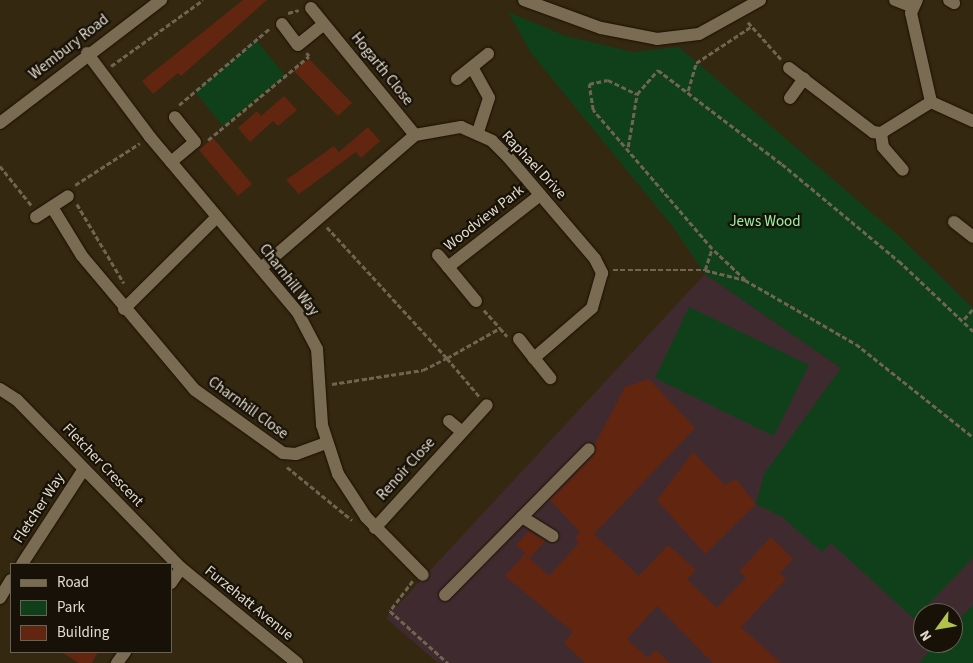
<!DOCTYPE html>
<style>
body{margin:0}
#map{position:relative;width:973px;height:663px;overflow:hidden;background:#342810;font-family:"Source Sans 3",sans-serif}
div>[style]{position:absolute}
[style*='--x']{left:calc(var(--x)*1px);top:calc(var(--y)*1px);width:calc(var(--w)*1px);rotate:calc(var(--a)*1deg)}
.education>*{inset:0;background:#3f2b2f}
.green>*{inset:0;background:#10401a}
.building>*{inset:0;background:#622510}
.path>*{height:2.5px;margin-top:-1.25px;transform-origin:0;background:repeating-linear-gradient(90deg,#6f6550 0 5px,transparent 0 7.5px)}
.roads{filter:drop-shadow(0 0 1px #1b1000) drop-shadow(0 0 1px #1b1000)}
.minor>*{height:12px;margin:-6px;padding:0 6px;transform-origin:6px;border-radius:6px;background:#7a6c52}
span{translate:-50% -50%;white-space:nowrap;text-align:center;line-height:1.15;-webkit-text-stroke:4.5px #171108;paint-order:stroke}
.street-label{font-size:15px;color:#e3dbcd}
.park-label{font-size:15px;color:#95f6a1}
.legend{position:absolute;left:10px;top:563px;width:162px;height:90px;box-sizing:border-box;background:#171108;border:1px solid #696257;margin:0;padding:6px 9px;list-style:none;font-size:15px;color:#e3dbcd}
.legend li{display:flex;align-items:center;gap:10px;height:25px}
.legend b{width:25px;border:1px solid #696257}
.north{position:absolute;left:913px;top:603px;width:50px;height:50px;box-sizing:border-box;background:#171108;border:1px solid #696257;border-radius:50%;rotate:238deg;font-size:14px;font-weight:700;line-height:20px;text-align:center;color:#e3dbcd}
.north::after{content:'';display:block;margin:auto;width:18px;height:22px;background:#b2c34c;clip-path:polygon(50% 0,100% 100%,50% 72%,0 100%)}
</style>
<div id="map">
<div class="education">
<div style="clip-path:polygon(evenodd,705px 274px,854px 377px,973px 483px,973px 663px,438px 663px,386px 618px,705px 274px,923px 613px,953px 613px,953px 643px,923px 643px,923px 613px)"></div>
</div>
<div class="green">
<div style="clip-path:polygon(508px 12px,566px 36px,633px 52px,679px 47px,900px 237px,973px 308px,973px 558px,914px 619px,831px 543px,822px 552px,782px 517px,756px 504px,764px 474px,841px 368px,705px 274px,673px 227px,531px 53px)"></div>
<div style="clip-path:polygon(256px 40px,285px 75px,223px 126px,195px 92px)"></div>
<div style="clip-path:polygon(689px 307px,809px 365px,774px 436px,655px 378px)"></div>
<div style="clip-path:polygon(973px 605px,973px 663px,919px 663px,936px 643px,953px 643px,953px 625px)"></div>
</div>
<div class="building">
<div style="clip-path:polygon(243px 0,267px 0,181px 76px,178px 73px,153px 94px,142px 81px)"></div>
<div style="clip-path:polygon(309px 59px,352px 103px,338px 116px,294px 71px)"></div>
<div style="clip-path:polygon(284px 96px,297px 110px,278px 126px,273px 121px,250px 142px,238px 128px,257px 111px,261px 116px)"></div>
<div style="clip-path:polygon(368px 127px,380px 141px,361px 158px,356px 152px,299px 194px,286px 180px,334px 146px,339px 152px)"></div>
<div style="clip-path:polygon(213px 138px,252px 184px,238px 196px,199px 150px)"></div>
<div style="clip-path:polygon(649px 379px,695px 428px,594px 534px,639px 576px,668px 545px,696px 570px,687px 579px,717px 608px,746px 577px,739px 571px,771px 537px,793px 559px,780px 573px,786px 579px,741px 627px,781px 663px,713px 663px,657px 606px,627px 639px,648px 658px,656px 650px,670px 663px,585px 663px,564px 643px,573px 632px,505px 576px,525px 554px,549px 576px,579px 543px,575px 538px,580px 532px,550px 500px,595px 454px,595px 444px,625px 387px)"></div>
<div style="clip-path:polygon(693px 452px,725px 485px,736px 479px,756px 504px,705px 554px,657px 500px)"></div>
<div style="clip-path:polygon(529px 531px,545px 541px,530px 558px,516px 545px)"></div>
<div style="clip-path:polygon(61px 652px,98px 652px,92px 663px,79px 663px)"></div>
</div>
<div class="path">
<div style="--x:288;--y:13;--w:11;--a:-15"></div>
<div style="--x:748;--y:22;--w:50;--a:48.3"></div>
<div style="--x:111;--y:66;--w:113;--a:-35.7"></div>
<div style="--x:688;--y:91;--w:29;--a:-74"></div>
<div style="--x:696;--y:63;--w:67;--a:-33.5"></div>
<div style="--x:179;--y:105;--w:119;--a:-40.2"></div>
<div style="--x:208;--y:140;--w:131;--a:-39.7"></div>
<div style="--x:309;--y:56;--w:4;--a:-135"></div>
<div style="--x:628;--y:147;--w:54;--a:-80.4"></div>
<div style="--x:0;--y:166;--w:51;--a:51.3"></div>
<div style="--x:75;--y:185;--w:77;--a:-32.9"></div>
<div style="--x:77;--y:204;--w:92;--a:59.3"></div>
<div style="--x:327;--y:227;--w:178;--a:47.5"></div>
<div style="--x:447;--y:358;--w:61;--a:-29.5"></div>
<div style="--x:500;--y:328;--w:11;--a:49"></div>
<div style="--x:613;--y:270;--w:92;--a:0"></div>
<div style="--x:705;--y:270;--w:41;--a:14"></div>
<div style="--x:745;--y:280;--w:128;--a:30"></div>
<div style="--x:856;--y:344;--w:149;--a:38.5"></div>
<div style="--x:705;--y:270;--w:22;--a:-72"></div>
<div style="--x:745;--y:280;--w:45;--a:-136.8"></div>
<div style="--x:712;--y:249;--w:183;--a:-130.6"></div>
<div style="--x:593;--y:110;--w:26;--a:-99"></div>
<div style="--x:589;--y:84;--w:19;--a:-12"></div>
<div style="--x:608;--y:80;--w:32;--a:26"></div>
<div style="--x:637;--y:94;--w:32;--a:-49"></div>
<div style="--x:658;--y:70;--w:156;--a:37.2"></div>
<div style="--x:782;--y:164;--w:152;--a:39.7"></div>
<div style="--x:899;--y:261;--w:102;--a:43.4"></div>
<div style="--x:484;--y:310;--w:24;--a:48"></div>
<div style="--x:964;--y:319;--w:13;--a:-48"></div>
<div style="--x:332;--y:384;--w:92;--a:-8.7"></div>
<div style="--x:423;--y:370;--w:27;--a:-27"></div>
<div style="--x:447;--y:358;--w:50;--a:49.9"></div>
<div style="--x:287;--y:467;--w:84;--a:39.2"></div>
<div style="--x:413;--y:581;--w:38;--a:127"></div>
<div style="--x:390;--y:611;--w:78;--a:41.9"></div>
</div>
<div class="roads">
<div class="minor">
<div style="--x:524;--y:0;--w:82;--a:20"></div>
<div style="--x:601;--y:28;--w:57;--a:11.1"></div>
<div style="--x:657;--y:39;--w:42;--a:-6.8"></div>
<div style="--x:699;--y:34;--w:70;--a:-29.1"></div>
<div style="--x:895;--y:0;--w:19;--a:21"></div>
<div style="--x:917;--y:0;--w:14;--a:115"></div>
<div style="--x:911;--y:13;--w:91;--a:77.3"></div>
<div style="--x:949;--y:0;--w:6;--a:31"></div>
<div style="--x:311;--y:8;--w:164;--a:50.7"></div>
<div style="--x:282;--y:24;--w:26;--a:53"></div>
<div style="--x:298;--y:45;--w:33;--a:-39"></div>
<div style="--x:87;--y:53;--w:105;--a:53.1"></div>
<div style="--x:150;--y:137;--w:230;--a:49.9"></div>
<div style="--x:298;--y:313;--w:41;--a:62.2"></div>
<div style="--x:317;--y:349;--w:76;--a:86.2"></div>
<div style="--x:322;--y:425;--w:52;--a:71.9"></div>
<div style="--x:338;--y:474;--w:51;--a:56.9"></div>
<div style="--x:366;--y:517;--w:81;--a:45.5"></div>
<div style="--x:472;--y:67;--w:35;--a:61"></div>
<div style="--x:489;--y:98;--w:38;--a:108"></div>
<div style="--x:789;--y:68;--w:106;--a:37.3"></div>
<div style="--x:873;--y:132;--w:8;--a:7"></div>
<div style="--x:881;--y:133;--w:59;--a:-31.8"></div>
<div style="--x:931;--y:102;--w:46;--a:24.3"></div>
<div style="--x:457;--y:79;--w:40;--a:-39"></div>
<div style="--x:790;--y:98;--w:24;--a:-54"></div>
<div style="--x:0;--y:123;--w:203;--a:-37.4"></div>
<div style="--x:881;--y:133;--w:14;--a:82"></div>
<div style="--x:883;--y:147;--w:30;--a:49"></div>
<div style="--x:171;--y:162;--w:31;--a:-40"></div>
<div style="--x:195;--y:142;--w:32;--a:-129"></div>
<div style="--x:52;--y:207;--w:57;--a:58.5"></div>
<div style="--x:82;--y:256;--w:175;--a:49.9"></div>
<div style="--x:195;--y:390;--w:108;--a:35.6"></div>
<div style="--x:283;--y:453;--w:13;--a:4"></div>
<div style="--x:296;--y:454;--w:33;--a:-20"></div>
<div style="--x:36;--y:217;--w:38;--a:-33"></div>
<div style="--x:954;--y:222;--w:24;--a:38"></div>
<div style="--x:438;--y:255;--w:16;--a:50"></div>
<div style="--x:261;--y:268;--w:203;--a:-40.8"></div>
<div style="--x:415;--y:135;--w:47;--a:-9.9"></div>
<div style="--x:461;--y:127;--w:34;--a:24"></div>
<div style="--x:492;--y:141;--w:23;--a:45"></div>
<div style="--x:508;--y:157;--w:134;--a:49.5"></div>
<div style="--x:595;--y:259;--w:16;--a:63"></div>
<div style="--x:602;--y:273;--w:36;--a:106"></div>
<div style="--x:592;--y:308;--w:77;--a:139.2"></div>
<div style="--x:534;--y:358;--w:26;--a:51"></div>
<div style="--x:476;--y:301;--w:44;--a:-129.5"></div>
<div style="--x:448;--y:267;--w:117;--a:-38"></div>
<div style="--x:124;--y:309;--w:131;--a:-44.7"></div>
<div style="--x:519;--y:339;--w:24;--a:52"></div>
<div style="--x:0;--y:389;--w:20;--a:33"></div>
<div style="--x:17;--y:400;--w:235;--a:45.7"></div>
<div style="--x:181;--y:568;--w:150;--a:39.3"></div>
<div style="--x:449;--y:421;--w:17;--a:40"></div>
<div style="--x:522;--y:517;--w:95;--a:-45.4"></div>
<div style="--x:375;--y:528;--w:166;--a:-47.7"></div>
<div style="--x:22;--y:564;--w:113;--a:-56.9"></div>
<div style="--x:171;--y:583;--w:18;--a:-56"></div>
<div style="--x:445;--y:595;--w:110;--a:-45.4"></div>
<div style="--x:522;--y:517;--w:36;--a:32"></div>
<div style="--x:0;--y:598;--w:21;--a:-59"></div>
<div style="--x:117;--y:663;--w:14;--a:-54"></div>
</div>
</div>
<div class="street-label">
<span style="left:69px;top:47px;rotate:-38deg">Wembury Road</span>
<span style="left:382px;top:69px;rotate:51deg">Hogarth Close</span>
<span style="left:534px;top:165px;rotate:47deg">Raphael Drive</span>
<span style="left:484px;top:218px;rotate:-38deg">Woodview Park</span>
<span style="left:289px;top:280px;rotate:52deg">Charnhill Way</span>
<span style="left:248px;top:408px;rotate:36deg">Charnhill Close</span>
<span style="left:103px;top:465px;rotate:46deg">Fletcher Crescent</span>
<span style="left:406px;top:469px;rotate:-48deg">Renoir Close</span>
<span style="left:39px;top:508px;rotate:-57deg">Fletcher Way</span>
<span style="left:249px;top:603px;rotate:39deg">Furzehatt Avenue</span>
</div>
<div class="park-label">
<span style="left:765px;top:222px">Jews Wood</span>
</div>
<ul class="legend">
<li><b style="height:6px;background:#7a6c52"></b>Road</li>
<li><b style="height:14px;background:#10401a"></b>Park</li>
<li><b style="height:14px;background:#622510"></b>Building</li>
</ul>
<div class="north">N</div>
</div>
